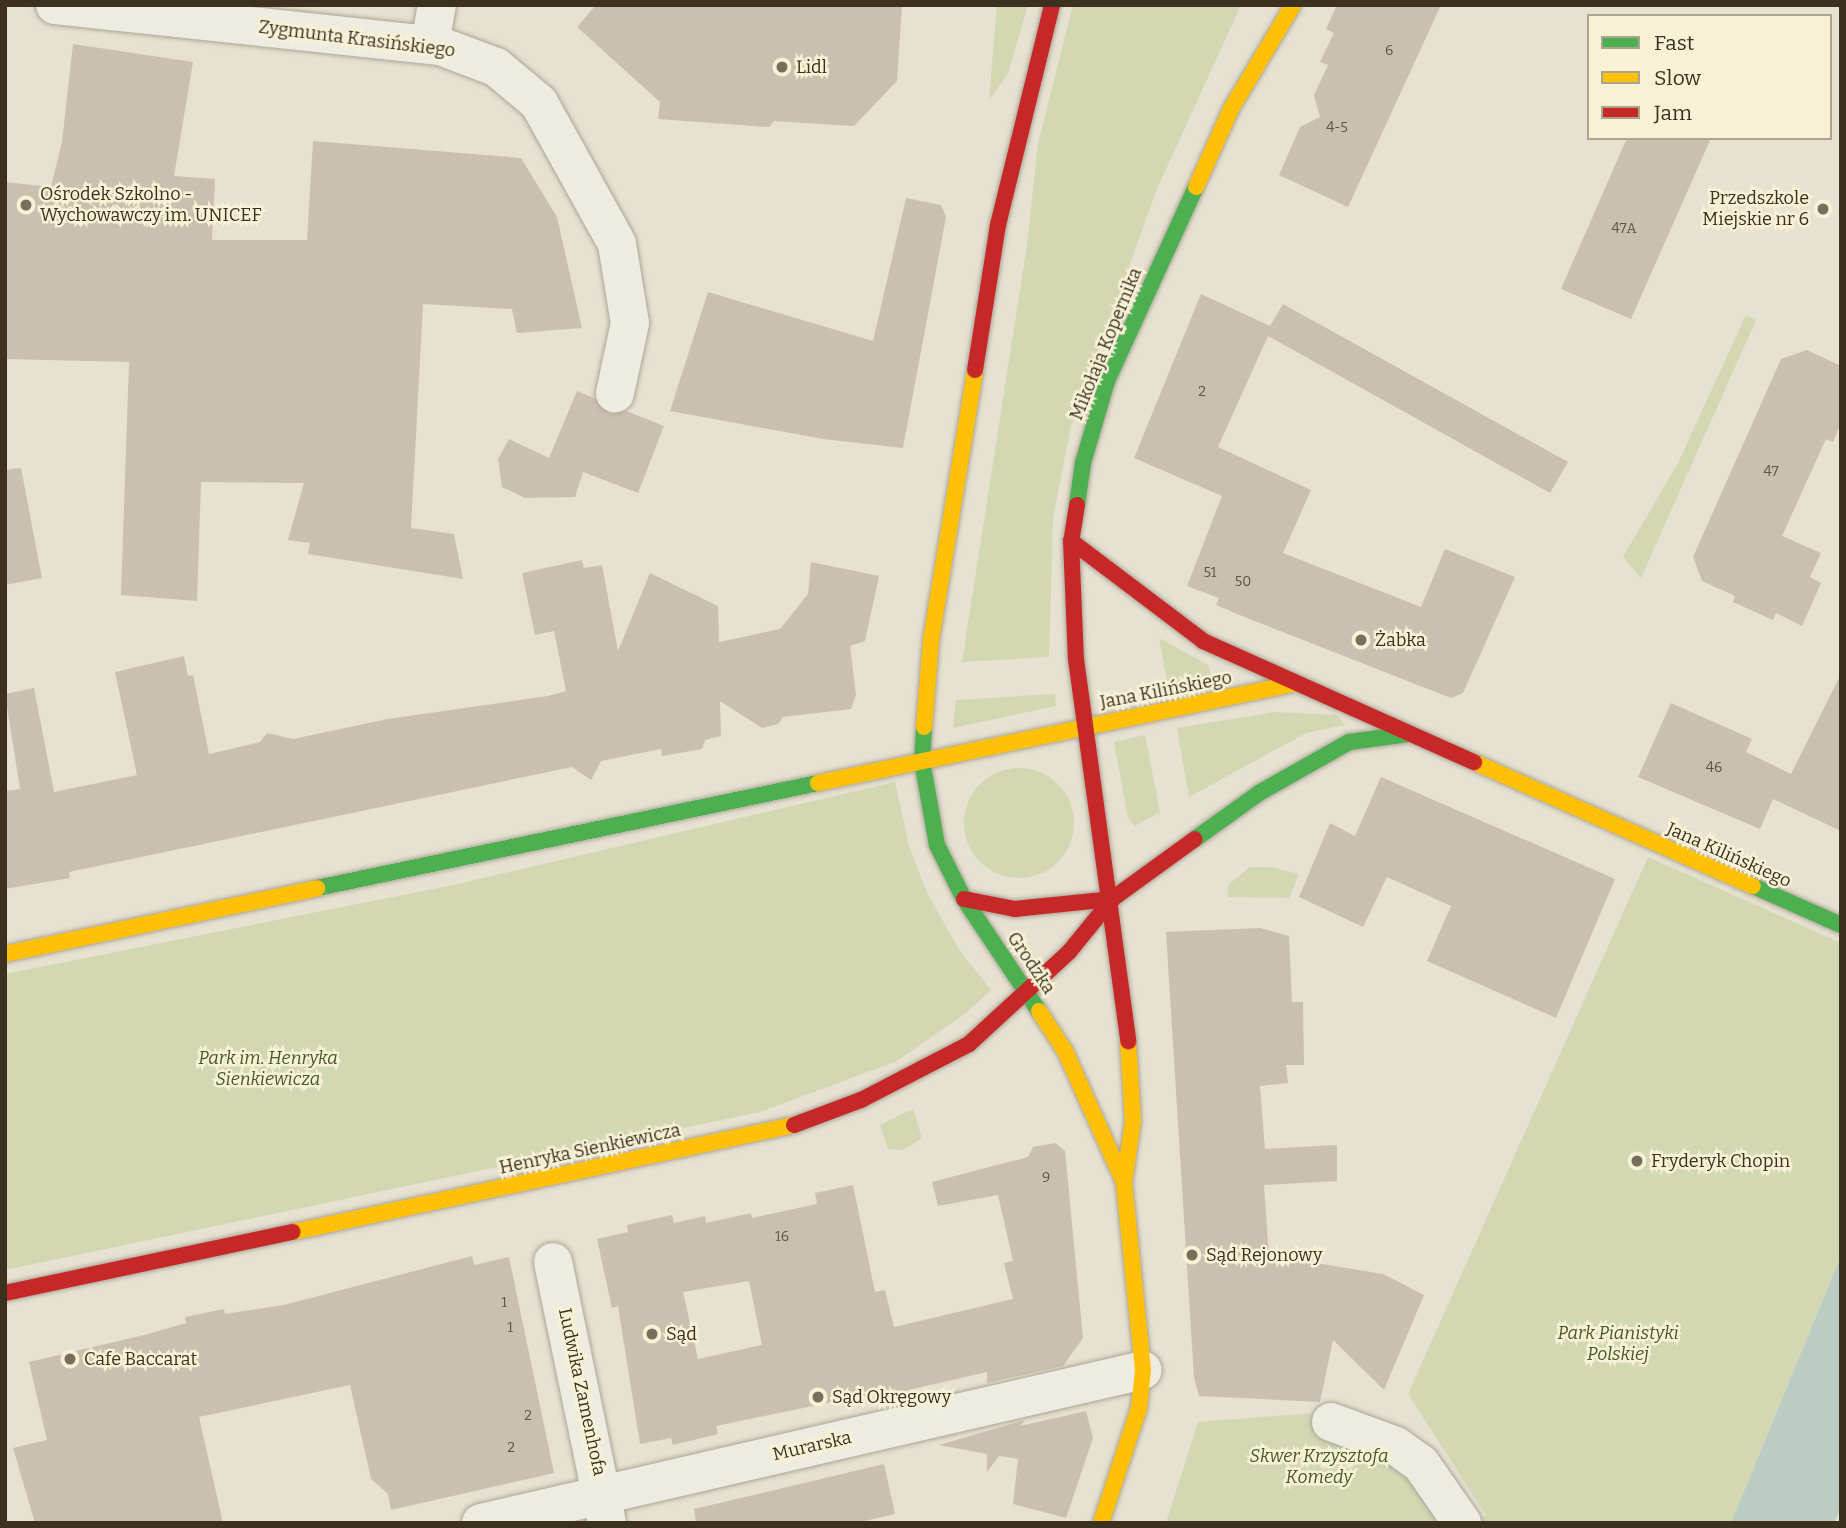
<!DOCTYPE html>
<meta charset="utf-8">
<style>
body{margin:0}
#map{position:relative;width:1846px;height:1528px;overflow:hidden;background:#e6e1d0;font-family:Bitter,serif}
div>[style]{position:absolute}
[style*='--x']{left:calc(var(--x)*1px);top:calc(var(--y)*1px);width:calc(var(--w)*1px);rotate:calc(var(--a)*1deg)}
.green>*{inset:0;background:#d3d7b2}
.round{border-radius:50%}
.water>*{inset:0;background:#baccc3}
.building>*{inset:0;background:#cac0b0}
.roads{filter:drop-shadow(0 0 2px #aca698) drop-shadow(0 0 2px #aca698)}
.street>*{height:38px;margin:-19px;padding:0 19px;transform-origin:19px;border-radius:19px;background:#eeebe1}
.fast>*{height:16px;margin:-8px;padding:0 8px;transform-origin:8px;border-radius:8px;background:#4caf50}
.slow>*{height:16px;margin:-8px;padding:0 8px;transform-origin:8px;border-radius:8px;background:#ffc107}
.jam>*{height:16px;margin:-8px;padding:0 8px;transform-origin:8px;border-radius:8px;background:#c62828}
.dots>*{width:19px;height:19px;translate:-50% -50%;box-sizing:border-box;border:4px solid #f7f1d6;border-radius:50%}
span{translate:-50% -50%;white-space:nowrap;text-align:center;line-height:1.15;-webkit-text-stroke:5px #f7f1d6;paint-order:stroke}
.number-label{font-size:14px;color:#605443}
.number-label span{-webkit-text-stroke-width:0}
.street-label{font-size:18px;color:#3c301f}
.poi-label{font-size:18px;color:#3c301f}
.left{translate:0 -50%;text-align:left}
.right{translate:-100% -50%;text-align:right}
.park-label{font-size:18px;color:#475925;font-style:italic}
.frame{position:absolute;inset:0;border:7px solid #3c301f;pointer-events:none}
.legend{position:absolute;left:1587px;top:14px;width:245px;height:126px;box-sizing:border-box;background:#f7f1d6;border:2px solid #aca48d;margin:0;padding:9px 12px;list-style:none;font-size:21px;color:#3c301f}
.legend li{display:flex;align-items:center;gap:14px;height:35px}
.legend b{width:35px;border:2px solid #aca48d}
</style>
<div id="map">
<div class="green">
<div style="clip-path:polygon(997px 5px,1028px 5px,1008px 74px,989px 100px)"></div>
<div style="clip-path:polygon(1073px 5px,1241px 5px,1157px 189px,1071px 426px,1053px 518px,1049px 657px,962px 662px,1027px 245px,1038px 144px)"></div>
<div style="clip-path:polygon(1746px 315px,1756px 320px,1641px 578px,1623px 557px,1677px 465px)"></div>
<div style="clip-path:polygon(1159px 638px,1208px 665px,1211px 675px,1168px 685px)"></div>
<div style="clip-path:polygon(1055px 694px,1056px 706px,953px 728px,956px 700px)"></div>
<div style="clip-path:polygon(1275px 712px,1337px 715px,1345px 725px,1306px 733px,1189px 797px,1177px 728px)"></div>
<div style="clip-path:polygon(1145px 735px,1160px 812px,1135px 826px,1128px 818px,1114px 742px)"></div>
<div class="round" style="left:964px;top:768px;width:110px;height:110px"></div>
<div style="clip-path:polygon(895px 782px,909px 846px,927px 893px,960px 951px,991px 990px,966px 1013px,897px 1061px,760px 1112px,5px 1270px,5px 974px,458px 884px)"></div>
<div style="clip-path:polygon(1648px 857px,1841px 943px,1841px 1256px,1731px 1523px,1473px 1523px,1486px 1515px,1408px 1394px)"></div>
<div style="clip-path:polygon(1250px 867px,1271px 867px,1299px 874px,1289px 898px,1228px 897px,1228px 885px)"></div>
<div style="clip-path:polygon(913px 1109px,922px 1138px,903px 1150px,888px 1149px,880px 1125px)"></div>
<div style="clip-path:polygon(1328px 1412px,1472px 1523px,1166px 1523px,1198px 1422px)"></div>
</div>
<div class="water">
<div style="clip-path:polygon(1841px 1256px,1841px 1508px,1834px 1523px,1731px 1523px)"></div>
</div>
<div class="building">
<div style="clip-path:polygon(596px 5px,902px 5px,897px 81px,854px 126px,774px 121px,769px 127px,658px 119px,660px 102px,577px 27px)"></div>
<div style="clip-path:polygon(1337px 5px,1441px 5px,1348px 207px,1279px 175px,1300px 127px,1320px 117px,1314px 95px,1328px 65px,1320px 62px,1334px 33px,1326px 29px)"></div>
<div style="clip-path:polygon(73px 44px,193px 62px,174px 176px,215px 179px,212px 240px,307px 240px,313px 141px,521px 158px,557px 217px,582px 328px,517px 333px,512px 309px,423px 304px,411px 528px,454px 534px,463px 579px,308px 554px,310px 543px,288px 540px,304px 483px,201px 482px,197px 601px,121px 595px,129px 362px,5px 359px,5px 182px,51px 187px,62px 142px)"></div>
<div style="clip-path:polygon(1627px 138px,1711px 138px,1631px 319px,1561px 289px)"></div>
<div style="clip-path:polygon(906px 198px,941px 205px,946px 217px,903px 448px,823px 439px,670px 411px,708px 292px,873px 341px)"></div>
<div style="clip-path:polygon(1201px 294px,1270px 326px,1283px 304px,1568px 462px,1550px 493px,1268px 336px,1218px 447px,1311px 490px,1283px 553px,1421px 607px,1445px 549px,1515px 577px,1463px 693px,1451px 698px,1247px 618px,1216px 605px,1219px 598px,1187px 586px,1222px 496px,1134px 458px)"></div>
<div style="clip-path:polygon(1807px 350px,1841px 366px,1841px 423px,1833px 442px,1826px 439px,1782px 536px,1821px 553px,1810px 577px,1821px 583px,1802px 626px,1776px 613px,1773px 620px,1733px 602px,1735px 596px,1702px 581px,1693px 557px,1781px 359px)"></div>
<div style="clip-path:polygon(577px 391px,594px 398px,610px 414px,626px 411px,664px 426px,638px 493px,583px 472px,575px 497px,525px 498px,502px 487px,498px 459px,509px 439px,549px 458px)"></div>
<div style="clip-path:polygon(21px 468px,42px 578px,5px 585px,5px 470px)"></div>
<div style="clip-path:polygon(582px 560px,584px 568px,602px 565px,618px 651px,650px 573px,718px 606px,719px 642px,780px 629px,808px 594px,811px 562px,879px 576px,865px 641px,850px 646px,856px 695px,851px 709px,783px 717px,778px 724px,762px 728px,720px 701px,721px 736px,705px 740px,702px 749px,662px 756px,661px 749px,601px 761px,591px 780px,572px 767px,69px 872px,70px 878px,5px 889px,5px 791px,20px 789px,5px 694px,34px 688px,54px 792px,137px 775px,115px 672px,184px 656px,188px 676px,193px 675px,209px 754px,260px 742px,267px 733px,293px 739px,388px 719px,548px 696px,566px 691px,554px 631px,535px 635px,522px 573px)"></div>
<div style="clip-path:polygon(1841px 674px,1841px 831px,1773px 799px,1760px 829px,1638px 777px,1671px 703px,1752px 739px,1746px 752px,1791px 774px)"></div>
<div style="clip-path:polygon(1381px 777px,1615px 879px,1556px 1018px,1427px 961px,1451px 906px,1387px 877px,1363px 927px,1299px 897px,1330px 823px,1355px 836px)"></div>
<div style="clip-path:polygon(1260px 928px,1289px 936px,1292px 1002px,1303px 1002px,1304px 1065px,1286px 1065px,1288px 1083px,1260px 1086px,1265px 1149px,1337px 1145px,1337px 1181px,1264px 1185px,1269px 1255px,1383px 1274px,1424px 1295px,1384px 1390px,1333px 1340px,1320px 1402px,1199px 1396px,1194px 1378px,1166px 932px)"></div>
<div style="clip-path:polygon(evenodd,1055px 1143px,1065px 1151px,1083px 1338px,1063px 1366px,987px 1383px,987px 1372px,896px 1393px,895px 1389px,716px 1426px,718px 1434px,673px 1445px,671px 1438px,640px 1444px,618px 1306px,612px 1308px,597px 1239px,628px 1232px,627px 1225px,672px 1215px,674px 1223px,705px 1216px,706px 1223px,751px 1213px,752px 1218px,817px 1204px,815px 1193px,853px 1185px,875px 1292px,885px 1290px,894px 1327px,1013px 1299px,1004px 1263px,1013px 1261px,998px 1195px,938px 1206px,932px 1182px,1028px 1157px,1033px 1147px,1055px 1143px,749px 1281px,762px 1345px,698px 1359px,683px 1292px,749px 1281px)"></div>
<div style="clip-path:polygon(472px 1256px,474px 1265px,509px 1257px,554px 1473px,391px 1510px,388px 1494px,371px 1479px,350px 1385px,199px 1417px,223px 1523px,35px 1523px,13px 1448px,47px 1440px,29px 1362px,148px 1334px,186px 1323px,185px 1317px,224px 1309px,225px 1314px,284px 1305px)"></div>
<div style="clip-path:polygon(1086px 1411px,1093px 1438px,1066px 1518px,1013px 1504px,1018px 1459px,999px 1456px,987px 1472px,987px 1454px,939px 1445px,1025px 1420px,1020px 1426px)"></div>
<div style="clip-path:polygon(884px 1464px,895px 1514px,856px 1523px,696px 1523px,694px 1509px)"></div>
</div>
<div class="roads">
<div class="street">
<div style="--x:55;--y:5;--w:387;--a:6.1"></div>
<div style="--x:440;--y:46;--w:60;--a:20.6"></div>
<div style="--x:496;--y:67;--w:56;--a:39.9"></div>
<div style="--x:539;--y:103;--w:161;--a:61"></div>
<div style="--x:617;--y:244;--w:80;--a:80.7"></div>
<div style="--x:630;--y:323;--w:72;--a:102.1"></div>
<div style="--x:430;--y:44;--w:40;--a:-80"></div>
<div style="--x:553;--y:1262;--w:267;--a:78.3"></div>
<div style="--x:1331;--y:1422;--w:69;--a:20.3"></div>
<div style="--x:1396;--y:1446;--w:31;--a:36"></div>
<div style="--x:1421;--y:1464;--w:72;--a:55.2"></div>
<div style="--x:481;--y:1523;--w:679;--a:-13.01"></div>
</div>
<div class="fast">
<div style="--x:1077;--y:505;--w:42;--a:-81.9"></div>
<div style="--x:1083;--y:463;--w:85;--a:-73.7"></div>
<div style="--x:1107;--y:381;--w:213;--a:-65.4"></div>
<div style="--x:924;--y:727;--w:34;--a:93"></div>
<div style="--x:922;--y:761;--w:85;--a:79.9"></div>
<div style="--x:937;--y:845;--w:60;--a:63.4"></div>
<div style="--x:964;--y:899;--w:135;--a:56.2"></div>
<div style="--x:1195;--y:839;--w:79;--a:-35.7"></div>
<div style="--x:1259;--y:793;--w:103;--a:-29.5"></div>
<div style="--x:1349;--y:742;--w:62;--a:-7.5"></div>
<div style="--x:1753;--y:886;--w:96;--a:23.9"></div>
<div style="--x:317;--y:888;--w:512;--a:-11.84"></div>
</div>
<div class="slow">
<div style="--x:1196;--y:187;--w:85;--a:-65.8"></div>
<div style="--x:1231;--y:109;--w:121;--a:-59.2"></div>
<div style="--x:924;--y:727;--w:87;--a:-85.4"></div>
<div style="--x:931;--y:640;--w:274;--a:-80.7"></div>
<div style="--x:1474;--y:762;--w:305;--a:24"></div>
<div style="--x:818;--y:783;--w:483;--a:-11.8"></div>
<div style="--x:5;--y:954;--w:319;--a:-11.9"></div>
<div style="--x:1039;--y:1011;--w:48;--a:57"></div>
<div style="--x:1065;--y:1051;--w:141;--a:65.8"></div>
<div style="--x:293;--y:1232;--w:512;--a:-12.06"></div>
<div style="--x:1101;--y:1523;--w:121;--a:-71.7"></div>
<div style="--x:1139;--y:1408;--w:38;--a:-84"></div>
<div style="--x:1143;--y:1370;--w:189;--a:-95.8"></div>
<div style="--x:1124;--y:1182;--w:62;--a:-81.6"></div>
<div style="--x:1133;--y:1121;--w:80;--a:-93.6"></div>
</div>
<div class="jam">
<div style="--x:975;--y:370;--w:147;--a:-81"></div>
<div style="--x:998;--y:225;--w:227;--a:-76.2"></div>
<div style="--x:1077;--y:505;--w:36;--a:99"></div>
<div style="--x:1071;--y:541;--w:118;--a:87.6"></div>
<div style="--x:1076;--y:659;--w:386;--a:82.2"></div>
<div style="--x:1071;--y:541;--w:166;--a:37.1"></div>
<div style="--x:1203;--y:641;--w:297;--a:24.1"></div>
<div style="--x:964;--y:899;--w:52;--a:11.1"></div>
<div style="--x:1015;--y:909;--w:98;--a:-5.9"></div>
<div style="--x:794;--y:1125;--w:72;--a:-20.5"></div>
<div style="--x:861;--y:1100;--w:122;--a:-27.4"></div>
<div style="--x:969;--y:1044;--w:136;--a:-42.6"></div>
<div style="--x:1069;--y:952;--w:68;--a:-50.9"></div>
<div style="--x:1112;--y:899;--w:102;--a:-35.9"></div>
<div style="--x:5;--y:1293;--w:294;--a:-12"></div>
</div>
</div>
<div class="dots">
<div style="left:782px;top:67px;background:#786e5d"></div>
<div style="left:26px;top:205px;background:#786e5d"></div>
<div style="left:1823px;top:209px;background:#786e5d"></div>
<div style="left:1361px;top:640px;background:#786e5d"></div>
<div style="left:1637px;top:1161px;background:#786e5d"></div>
<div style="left:1192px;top:1255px;background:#786e5d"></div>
<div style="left:652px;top:1334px;background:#786e5d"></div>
<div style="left:70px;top:1359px;background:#786e5d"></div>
<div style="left:818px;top:1397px;background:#786e5d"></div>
</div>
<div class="number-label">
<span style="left:1389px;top:51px">6</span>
<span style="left:1337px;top:128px">4-5</span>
<span style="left:1624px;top:229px">47A</span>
<span style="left:1202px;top:392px">2</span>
<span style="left:1771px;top:472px">47</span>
<span style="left:1210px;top:573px">51</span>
<span style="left:1243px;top:582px">50</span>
<span style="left:1714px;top:768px">46</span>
<span style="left:1046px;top:1178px">9</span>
<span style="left:782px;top:1237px">16</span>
<span style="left:504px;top:1303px">1</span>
<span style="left:510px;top:1328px">1</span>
<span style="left:528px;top:1416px">2</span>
<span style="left:511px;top:1448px">2</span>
</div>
<div class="street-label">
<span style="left:357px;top:39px;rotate:7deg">Zygmunta Krasińskiego</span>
<span style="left:1106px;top:344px;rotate:-68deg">Mikołaja Kopernika</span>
<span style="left:1166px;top:690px;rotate:-11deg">Jana Kilińskiego</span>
<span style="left:1729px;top:855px;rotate:24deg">Jana Kilińskiego</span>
<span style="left:1031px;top:963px;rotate:56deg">Grodzka</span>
<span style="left:590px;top:1149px;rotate:-12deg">Henryka Sienkiewicza</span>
<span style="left:582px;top:1392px;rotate:78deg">Ludwika Zamenhofa</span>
<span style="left:812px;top:1446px;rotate:-13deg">Murarska</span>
</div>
<div class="poi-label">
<span class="left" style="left:796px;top:67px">Lidl</span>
<span class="left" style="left:40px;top:205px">Ośrodek Szkolno -<br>Wychowawczy im. UNICEF</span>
<span class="right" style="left:1809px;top:209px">Przedszkole<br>Miejskie nr 6</span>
<span class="left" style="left:1375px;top:640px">Żabka</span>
<span class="left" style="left:1651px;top:1161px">Fryderyk Chopin</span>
<span class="left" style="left:1206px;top:1255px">Sąd Rejonowy</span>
<span class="left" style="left:666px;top:1334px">Sąd</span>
<span class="left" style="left:84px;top:1359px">Cafe Baccarat</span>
<span class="left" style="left:832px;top:1397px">Sąd Okręgowy</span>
</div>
<div class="park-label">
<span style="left:268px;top:1069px">Park im. Henryka<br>Sienkiewicza</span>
<span style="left:1618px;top:1344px">Park Pianistyki<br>Polskiej</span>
<span style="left:1319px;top:1467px">Skwer Krzysztofa<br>Komedy</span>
</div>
<div class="frame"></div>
<ul class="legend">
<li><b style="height:9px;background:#4caf50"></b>Fast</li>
<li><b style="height:9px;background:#ffc107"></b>Slow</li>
<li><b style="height:9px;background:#c62828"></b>Jam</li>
</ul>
</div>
